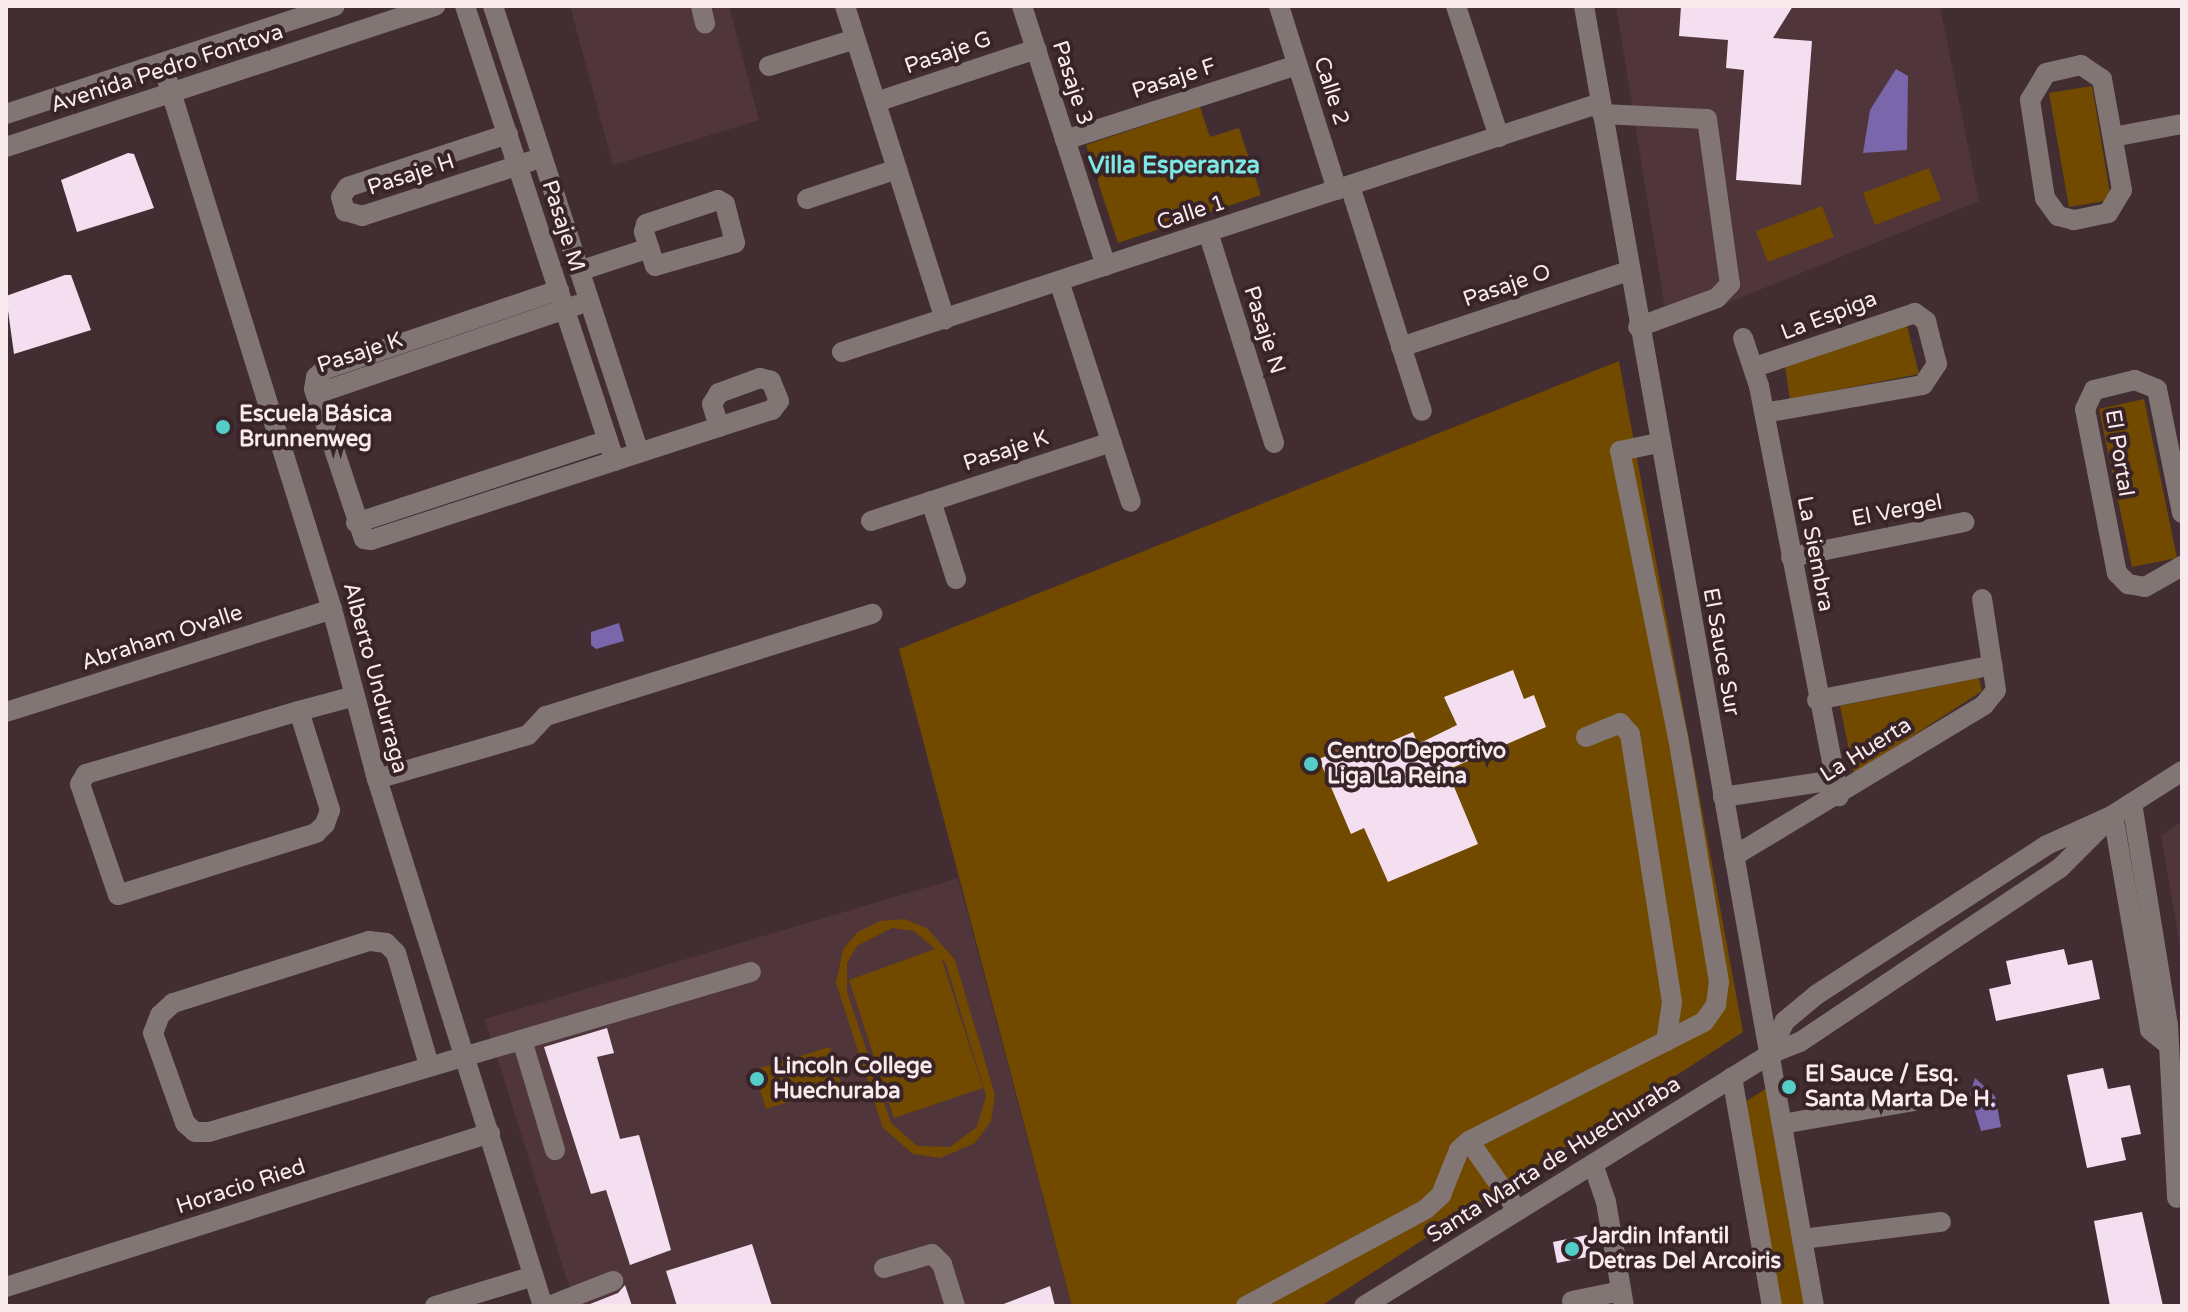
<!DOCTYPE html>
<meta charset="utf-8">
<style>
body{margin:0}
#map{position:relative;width:2188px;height:1312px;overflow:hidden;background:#422e32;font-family:"Varela Round",sans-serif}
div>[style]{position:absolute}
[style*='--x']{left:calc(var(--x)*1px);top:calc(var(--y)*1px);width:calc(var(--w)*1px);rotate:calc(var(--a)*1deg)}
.built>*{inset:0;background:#50353b}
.green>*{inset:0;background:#714a00}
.water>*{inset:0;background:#7a66ab}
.building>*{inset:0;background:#f3dff0}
.minor>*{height:20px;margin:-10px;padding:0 10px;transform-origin:10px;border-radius:10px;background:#817673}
.dots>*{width:22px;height:22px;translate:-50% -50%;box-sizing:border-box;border:4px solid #382428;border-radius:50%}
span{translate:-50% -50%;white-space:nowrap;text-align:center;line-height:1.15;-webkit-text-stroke:8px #382428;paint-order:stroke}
.street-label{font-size:22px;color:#f9ebed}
.poi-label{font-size:22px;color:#f9ebed;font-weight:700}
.left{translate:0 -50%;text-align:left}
.neighbourhood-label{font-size:24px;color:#7de8e3;font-weight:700}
.frame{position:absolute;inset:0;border:8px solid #f9ebed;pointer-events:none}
</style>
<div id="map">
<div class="built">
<div style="clip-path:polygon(570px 6px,729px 6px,759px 120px,613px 165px)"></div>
<div style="clip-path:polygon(1616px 6px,1940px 6px,1979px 201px,1668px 327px)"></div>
<div style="clip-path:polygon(2182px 821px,2182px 957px,2161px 836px)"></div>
<div style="clip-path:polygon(958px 878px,1072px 1306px,575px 1306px,485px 1019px)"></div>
</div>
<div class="green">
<div style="clip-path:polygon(2092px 86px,2111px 200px,2069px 207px,2049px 93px)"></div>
<div style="clip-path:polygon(1200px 107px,1210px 137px,1239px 128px,1261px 195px,1118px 243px,1086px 145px)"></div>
<div style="clip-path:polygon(1929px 168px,1941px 200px,1875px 225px,1863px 193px)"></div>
<div style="clip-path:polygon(1822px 206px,1834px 237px,1768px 262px,1756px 231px)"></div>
<div style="clip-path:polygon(1906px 322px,1919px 374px,1790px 399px,1785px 366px)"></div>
<div style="clip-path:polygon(1619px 361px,1743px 1032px,1321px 1306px,1072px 1306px,899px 649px)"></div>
<div style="clip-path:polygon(2144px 399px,2177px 558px,2132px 567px,2099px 409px)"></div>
<div style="clip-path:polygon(1979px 678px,1982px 691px,1854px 774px,1840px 706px)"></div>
<div style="clip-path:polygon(evenodd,905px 919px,928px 929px,955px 960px,995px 1095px,991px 1121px,975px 1143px,940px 1158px,913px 1154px,883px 1128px,836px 983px,843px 949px,858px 932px,880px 921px,905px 919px,892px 928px,914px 931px,935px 949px,849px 980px,894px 1118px,983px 1088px,941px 957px,946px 964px,986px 1096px,977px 1127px,950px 1147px,917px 1146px,891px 1123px,847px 992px,847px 963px,857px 946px,892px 928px)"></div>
<div style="clip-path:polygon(830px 1047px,842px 1086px,766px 1109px,754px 1070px)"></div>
<div style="clip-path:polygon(1778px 1081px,1816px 1306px,1777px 1306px,1742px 1104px)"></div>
</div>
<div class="water">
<div style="clip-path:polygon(1896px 69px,1908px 76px,1907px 150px,1863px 153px,1870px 110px)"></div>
<div style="clip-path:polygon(619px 623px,624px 641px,596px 649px,591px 645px,591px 632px)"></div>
<div style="clip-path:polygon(1975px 1078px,1995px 1096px,2001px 1127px,1981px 1131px,1970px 1095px)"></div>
</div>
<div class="building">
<div style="clip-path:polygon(1681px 6px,1793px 6px,1773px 38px,1812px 41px,1801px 185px,1736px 180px,1744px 70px,1726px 68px,1728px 40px,1679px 36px)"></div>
<div style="clip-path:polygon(128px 153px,134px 154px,154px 208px,77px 232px,61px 180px)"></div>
<div style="clip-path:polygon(65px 275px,71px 275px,91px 330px,14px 354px,6px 296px)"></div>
<div style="clip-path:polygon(1513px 670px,1524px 699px,1534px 695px,1546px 727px,1447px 770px,1478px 844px,1388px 882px,1364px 828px,1351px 834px,1319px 759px,1347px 747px,1352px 758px,1413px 732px,1418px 744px,1457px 725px,1444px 697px)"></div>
<div style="clip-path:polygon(2064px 949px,2068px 965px,2092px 960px,2100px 999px,1996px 1021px,1989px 989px,2011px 984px,2006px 961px)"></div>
<div style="clip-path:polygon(607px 1028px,614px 1053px,597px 1057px,620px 1139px,639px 1135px,671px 1250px,630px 1265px,606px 1190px,591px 1194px,544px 1047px)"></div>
<div style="clip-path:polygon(2103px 1068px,2108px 1089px,2130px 1085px,2141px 1134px,2121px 1138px,2126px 1160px,2087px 1168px,2067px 1075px)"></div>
<div style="clip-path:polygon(2142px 1212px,2163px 1306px,2110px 1306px,2094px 1221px)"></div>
<div style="clip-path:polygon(1587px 1235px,1592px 1256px,1557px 1263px,1553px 1242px)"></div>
<div style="clip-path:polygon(752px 1244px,772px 1306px,677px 1306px,666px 1271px)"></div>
<div style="clip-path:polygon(625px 1285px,632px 1306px,585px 1306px,618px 1293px)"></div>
<div style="clip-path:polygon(1050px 1286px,1055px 1306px,1001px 1306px,1001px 1305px)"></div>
</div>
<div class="minor">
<div style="--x:465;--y:6;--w:479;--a:71.8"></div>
<div style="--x:493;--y:6;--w:470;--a:71.9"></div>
<div style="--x:701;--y:6;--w:18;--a:77"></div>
<div style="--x:845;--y:6;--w:329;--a:72.3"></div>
<div style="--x:1022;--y:6;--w:273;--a:72.1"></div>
<div style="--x:1279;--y:6;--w:193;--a:72.5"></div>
<div style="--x:1456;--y:6;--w:138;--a:71.8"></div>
<div style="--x:1584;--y:6;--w:1320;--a:79.97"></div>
<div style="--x:162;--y:63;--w:572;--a:72.71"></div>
<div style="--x:332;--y:609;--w:176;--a:75.2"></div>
<div style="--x:377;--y:779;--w:553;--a:72.52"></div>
<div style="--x:2081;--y:65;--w:25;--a:34"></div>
<div style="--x:2102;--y:79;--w:113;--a:79.8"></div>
<div style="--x:2122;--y:190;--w:27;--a:121"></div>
<div style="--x:2108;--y:213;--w:35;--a:168"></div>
<div style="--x:2074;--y:220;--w:16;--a:-166"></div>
<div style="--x:2058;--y:216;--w:22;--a:-126"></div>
<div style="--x:2045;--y:198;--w:99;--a:-98.7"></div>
<div style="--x:2030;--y:100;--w:31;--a:-59"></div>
<div style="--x:2046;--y:73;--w:36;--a:-13"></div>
<div style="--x:769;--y:66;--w:90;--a:-17.4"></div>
<div style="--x:876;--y:102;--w:169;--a:-18.3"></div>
<div style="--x:6;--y:114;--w:346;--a:-18.2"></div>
<div style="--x:1602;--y:114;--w:105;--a:2.7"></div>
<div style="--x:1707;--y:119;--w:167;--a:82.1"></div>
<div style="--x:1730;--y:284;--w:19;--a:133"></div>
<div style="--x:1717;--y:298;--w:84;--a:159.8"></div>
<div style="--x:508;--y:134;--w:169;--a:161.7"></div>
<div style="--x:348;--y:187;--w:12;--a:125"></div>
<div style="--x:341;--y:197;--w:15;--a:74"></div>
<div style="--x:345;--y:211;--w:18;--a:16"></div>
<div style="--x:362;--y:216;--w:178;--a:-18"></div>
<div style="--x:2113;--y:137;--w:70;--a:-10.7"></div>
<div style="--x:1065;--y:140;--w:244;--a:-17.9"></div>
<div style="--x:6;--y:147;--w:452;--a:-18.2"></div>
<div style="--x:1350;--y:186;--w:236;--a:72.3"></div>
<div style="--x:807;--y:199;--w:95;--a:-18.4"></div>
<div style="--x:718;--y:200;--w:8;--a:30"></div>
<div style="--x:725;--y:204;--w:40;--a:75.6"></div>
<div style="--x:735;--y:243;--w:83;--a:164"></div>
<div style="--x:655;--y:266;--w:36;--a:-108"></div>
<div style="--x:644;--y:232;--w:8;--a:-76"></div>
<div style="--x:646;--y:224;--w:76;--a:-18.4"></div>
<div style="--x:1208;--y:232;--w:221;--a:72.6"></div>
<div style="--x:579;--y:271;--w:74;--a:-18.2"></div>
<div style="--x:1059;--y:281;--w:232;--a:72"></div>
<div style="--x:559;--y:290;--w:247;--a:161.3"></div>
<div style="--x:325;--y:369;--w:12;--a:138"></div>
<div style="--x:316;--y:377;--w:12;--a:99"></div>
<div style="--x:314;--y:389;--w:158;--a:71.6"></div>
<div style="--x:364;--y:539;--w:7;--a:8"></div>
<div style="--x:371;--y:540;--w:422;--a:-18"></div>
<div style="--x:772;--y:410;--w:11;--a:-52"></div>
<div style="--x:779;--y:401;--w:22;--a:-112"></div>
<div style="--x:771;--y:381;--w:11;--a:-165"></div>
<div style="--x:760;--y:378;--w:44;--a:159.9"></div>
<div style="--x:719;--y:393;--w:13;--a:122"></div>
<div style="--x:712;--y:404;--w:24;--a:73"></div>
<div style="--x:1743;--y:338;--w:51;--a:71.6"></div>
<div style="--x:1759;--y:386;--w:418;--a:79"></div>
<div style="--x:1401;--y:347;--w:239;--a:-18.5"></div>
<div style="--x:842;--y:352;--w:798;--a:-18.19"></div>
<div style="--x:1755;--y:367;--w:169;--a:-18.6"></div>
<div style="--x:1915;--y:313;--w:14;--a:36"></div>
<div style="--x:1926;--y:321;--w:44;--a:75.7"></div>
<div style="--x:1937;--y:364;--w:25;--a:124"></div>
<div style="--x:1923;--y:385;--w:161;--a:170"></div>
<div style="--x:316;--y:394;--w:276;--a:-18.8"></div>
<div style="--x:931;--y:501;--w:82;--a:72.2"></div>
<div style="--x:2182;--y:513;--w:126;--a:-101.4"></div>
<div style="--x:2157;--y:389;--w:24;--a:-158"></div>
<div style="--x:2135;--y:380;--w:42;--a:166.3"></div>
<div style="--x:2094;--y:390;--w:21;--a:115"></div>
<div style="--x:2085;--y:409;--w:167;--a:79"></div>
<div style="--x:2117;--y:573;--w:16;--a:45"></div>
<div style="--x:2128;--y:584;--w:17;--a:10"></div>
<div style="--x:2145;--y:587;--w:43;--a:-29.6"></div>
<div style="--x:871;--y:521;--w:253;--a:-18.2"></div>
<div style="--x:356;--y:523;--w:265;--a:-18.2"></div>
<div style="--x:1791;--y:557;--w:177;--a:-11.4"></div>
<div style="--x:1817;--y:700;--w:179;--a:-11.2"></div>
<div style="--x:299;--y:711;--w:104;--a:72.6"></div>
<div style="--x:330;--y:810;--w:15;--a:110"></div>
<div style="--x:325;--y:824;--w:13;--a:135"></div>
<div style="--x:316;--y:833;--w:207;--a:162.6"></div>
<div style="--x:118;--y:895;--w:117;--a:-108.9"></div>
<div style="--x:80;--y:784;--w:12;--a:-59"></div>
<div style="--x:86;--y:774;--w:222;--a:-16.5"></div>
<div style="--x:299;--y:711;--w:58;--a:-15"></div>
<div style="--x:6;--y:712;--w:342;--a:-17.5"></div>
<div style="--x:1586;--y:737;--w:37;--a:-22"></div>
<div style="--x:1620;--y:723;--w:15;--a:48"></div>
<div style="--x:1630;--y:734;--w:271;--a:81.1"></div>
<div style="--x:1672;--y:1002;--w:40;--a:98.5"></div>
<div style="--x:377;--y:779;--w:157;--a:-16.2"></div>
<div style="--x:528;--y:735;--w:26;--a:-47"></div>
<div style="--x:546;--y:716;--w:342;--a:-17.4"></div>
<div style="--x:1723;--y:797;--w:112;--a:-8.7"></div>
<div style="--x:2132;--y:803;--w:225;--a:80.8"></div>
<div style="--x:2168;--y:1025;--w:173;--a:87"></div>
<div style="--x:2113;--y:815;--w:218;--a:80.2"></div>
<div style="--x:2150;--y:1030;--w:19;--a:39"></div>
<div style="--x:1734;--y:856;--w:292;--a:-31.1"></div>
<div style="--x:1984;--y:705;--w:19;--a:-51"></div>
<div style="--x:1996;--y:690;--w:92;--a:-98.7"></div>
<div style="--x:522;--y:1040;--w:115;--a:73.3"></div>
<div style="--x:1770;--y:1054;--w:36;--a:-66"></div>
<div style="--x:1785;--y:1021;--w:40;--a:-40"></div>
<div style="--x:1816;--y:995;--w:275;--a:-33"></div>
<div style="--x:2047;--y:845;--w:72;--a:-24.4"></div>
<div style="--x:2113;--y:815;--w:82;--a:-32.5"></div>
<div style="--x:429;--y:1065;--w:117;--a:-106.4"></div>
<div style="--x:396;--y:953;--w:14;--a:-135"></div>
<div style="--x:386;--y:943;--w:17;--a:-173"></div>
<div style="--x:369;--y:941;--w:206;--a:162.4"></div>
<div style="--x:173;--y:1003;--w:18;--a:137"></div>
<div style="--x:160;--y:1015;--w:19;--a:111"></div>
<div style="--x:153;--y:1033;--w:96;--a:70.4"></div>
<div style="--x:185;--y:1123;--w:13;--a:42"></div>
<div style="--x:195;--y:1132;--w:14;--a:0"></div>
<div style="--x:209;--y:1132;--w:565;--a:-16.45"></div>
<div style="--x:1732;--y:1077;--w:232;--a:80.1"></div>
<div style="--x:1782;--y:1124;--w:139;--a:-9.9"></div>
<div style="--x:1469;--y:1141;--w:85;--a:55"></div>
<div style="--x:1593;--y:1164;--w:40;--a:71.1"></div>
<div style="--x:1606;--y:1202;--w:106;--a:80.2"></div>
<div style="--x:1802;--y:1239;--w:140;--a:-7"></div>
<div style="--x:884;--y:1268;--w:50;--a:-16.3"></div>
<div style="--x:932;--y:1254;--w:14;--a:45"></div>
<div style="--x:942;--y:1264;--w:44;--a:72.8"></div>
<div style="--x:6;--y:1287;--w:508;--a:-17.65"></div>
<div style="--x:1572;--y:1301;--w:50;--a:-11.5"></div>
<div style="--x:435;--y:1306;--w:103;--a:-16.9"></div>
<div style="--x:549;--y:1306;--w:69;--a:-21.3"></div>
<div style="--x:1246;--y:1306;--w:204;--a:-28.3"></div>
<div style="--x:1426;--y:1209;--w:21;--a:-43"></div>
<div style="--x:1441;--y:1195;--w:48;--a:-68.2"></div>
<div style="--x:1459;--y:1150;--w:13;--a:-42"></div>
<div style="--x:1469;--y:1141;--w:263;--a:-26.9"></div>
<div style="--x:1704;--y:1022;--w:21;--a:-55"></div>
<div style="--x:1716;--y:1005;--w:23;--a:-83"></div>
<div style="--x:1719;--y:982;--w:247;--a:-99.5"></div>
<div style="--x:1678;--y:738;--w:293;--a:-101.4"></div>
<div style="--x:1620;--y:451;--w:40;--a:-12"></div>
<div style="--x:1364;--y:1306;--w:478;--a:-31.8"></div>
<div style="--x:1770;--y:1054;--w:32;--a:-22"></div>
<div style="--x:1800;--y:1042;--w:313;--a:-33.8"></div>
<div style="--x:2060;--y:868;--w:75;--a:-45"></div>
</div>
<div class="dots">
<div style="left:223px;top:427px;background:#54cdc8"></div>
<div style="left:1311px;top:764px;background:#54cdc8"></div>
<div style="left:757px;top:1079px;background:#54cdc8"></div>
<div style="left:1789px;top:1087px;background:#54cdc8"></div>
<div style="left:1572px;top:1249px;background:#54cdc8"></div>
</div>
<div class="street-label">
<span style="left:948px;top:53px;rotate:-19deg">Pasaje G</span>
<span style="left:167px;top:69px;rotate:-18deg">Avenida Pedro Fontova</span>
<span style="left:1174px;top:79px;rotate:-18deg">Pasaje F</span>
<span style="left:1072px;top:83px;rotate:72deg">Pasaje 3</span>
<span style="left:1331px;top:91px;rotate:72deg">Calle 2</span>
<span style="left:411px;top:175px;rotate:-18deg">Pasaje H</span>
<span style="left:1191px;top:213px;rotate:-18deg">Calle 1</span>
<span style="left:563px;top:226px;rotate:72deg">Pasaje M</span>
<span style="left:1507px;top:286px;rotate:-19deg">Pasaje O</span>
<span style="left:1829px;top:316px;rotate:-21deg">La Espiga</span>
<span style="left:1264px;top:330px;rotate:72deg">Pasaje N</span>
<span style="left:360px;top:353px;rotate:-18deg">Pasaje K</span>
<span style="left:1006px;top:451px;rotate:-18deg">Pasaje K</span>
<span style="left:2119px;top:453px;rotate:81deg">El Portal</span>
<span style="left:1897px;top:511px;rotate:-11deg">El Vergel</span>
<span style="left:1815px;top:554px;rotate:79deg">La Siembra</span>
<span style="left:162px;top:638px;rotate:-18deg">Abraham Ovalle</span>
<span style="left:1721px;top:652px;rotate:80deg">El Sauce Sur</span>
<span style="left:375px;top:678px;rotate:75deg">Alberto Undurraga</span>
<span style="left:1866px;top:750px;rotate:-32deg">La Huerta</span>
<span style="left:1554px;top:1160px;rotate:-32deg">Santa Marta de Huechuraba</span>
<span style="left:241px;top:1187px;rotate:-18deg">Horacio Ried</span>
</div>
<div class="poi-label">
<span class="left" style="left:239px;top:427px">Escuela Básica<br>Brunnenweg</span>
<span class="left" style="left:1327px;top:764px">Centro Deportivo<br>Liga La Reina</span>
<span class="left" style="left:773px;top:1079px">Lincoln College<br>Huechuraba</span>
<span class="left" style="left:1805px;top:1087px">El Sauce / Esq.<br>Santa Marta De H.</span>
<span class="left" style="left:1588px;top:1249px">Jardin Infantil<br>Detras Del Arcoiris</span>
</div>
<div class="neighbourhood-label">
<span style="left:1174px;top:166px">Villa Esperanza</span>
</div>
<div class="frame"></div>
</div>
